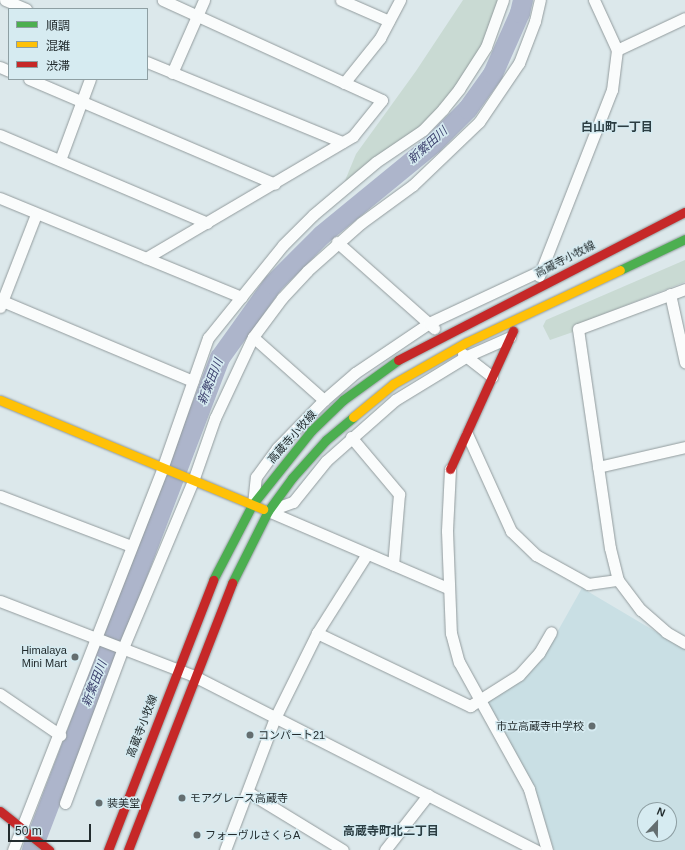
<!DOCTYPE html>
<meta charset="utf-8">
<style>
body{margin:0}
#map{position:relative;width:685px;height:850px;overflow:hidden;background:#dce8eb;font-family:Arial,"Noto Sans JP",sans-serif}
div>[style]{position:absolute}
[style*='--x']{left:calc(var(--x)*1px);top:calc(var(--y)*1px);width:calc(var(--w)*1px);rotate:calc(var(--a)*1deg)}
.built>*{inset:0;background:#c9dfe4}
.green>*{inset:0;background:#c9dad3}
.river>*{height:20px;margin:-10px;padding:0 10px;transform-origin:10px;border-radius:10px;background:#adb5cb}
.roads{filter:drop-shadow(0 0 1px #929b9d) drop-shadow(0 0 1px #929b9d)}
.street>*{height:11px;margin:-5.5px;padding:0 5.5px;transform-origin:5.5px;border-radius:5.5px;background:#fafcfc}
.fast>*{height:9px;margin:-4.5px;padding:0 4.5px;transform-origin:4.5px;border-radius:4.5px;background:#4caf50}
.slow>*{height:9px;margin:-4.5px;padding:0 4.5px;transform-origin:4.5px;border-radius:4.5px;background:#ffc107}
.jam>*{height:9px;margin:-4.5px;padding:0 4.5px;transform-origin:4.5px;border-radius:4.5px;background:#c62828}
.dots>*{width:11px;height:11px;translate:-50% -50%;box-sizing:border-box;border:2px solid #d6ebf1;border-radius:50%}
span{translate:-50% -50%;white-space:nowrap;text-align:center;line-height:1.15;-webkit-text-stroke:3px #d6ebf1;paint-order:stroke}
.street-label{font-size:11px;color:#232c2e}
.poi-label{font-size:11px;color:#232c2e}
.right{translate:-100% -50%;text-align:right}
.left{translate:0 -50%;text-align:left}
.neighbourhood-label{font-size:12px;color:#2b3d42;font-weight:700}
.water-label{font-size:12px;color:#3d426e;font-style:italic}
.legend{position:absolute;left:8px;top:8px;width:140px;height:72px;box-sizing:border-box;background:#d6ebf1;border:1px solid #8e9fa3;margin:0;padding:5px 7px;list-style:none;font-size:12px;color:#232c2e}
.legend li{display:flex;align-items:center;gap:8px;height:20px}
.legend b{width:20px;border:1px solid #8e9fa3}
.north{position:absolute;left:637px;top:802px;width:40px;height:40px;box-sizing:border-box;background:#d6ebf1;border:1px solid #8e9fa3;border-radius:50%;rotate:22deg;font-size:11px;font-weight:700;line-height:16px;text-align:center;color:#232c2e}
.north::after{content:'';display:block;margin:auto;width:14px;height:18px;background:#646e70;clip-path:polygon(50% 0,100% 100%,50% 72%,0 100%)}
.scale{position:absolute;left:8px;top:824px;width:83px;height:18px;box-sizing:border-box;border:2px solid #232c2e;border-top:0;padding-left:5px;font-size:12px;line-height:14px;white-space:nowrap;color:#232c2e;-webkit-text-stroke:3px #d6ebf1;paint-order:stroke}
</style>
<div id="map">
<div class="built">
<div style="clip-path:polygon(evenodd,582px 588px,685px 649px,685px 850px,554px 850px,535px 790px,484px 699px,546px 652px,582px 588px,645px 810px,669px 810px,669px 834px,645px 834px,645px 810px)"></div>
</div>
<div class="green">
<div style="clip-path:polygon(463px 0,500px 0,483px 45px,452px 93px,421px 127px,344px 183px,356px 154px,416px 71px)"></div>
<div style="clip-path:polygon(685px 260px,685px 282px,573px 326px,573px 332px,550px 340px,543px 326px,546px 320px)"></div>
</div>
<div class="river">
<div style="--x:32;--y:850;--w:527;--a:-69.09"></div>
<div style="--x:220;--y:358;--w:91;--a:-54.4"></div>
<div style="--x:273;--y:284;--w:69;--a:-45"></div>
<div style="--x:322;--y:235;--w:144;--a:-39.3"></div>
<div style="--x:433;--y:144;--w:49;--a:-45"></div>
<div style="--x:468;--y:109;--w:43;--a:-54.5"></div>
<div style="--x:493;--y:74;--w:67;--a:-66.1"></div>
<div style="--x:520;--y:13;--w:13;--a:-77"></div>
</div>
<div class="roads">
<div class="street">
<div style="--x:5;--y:0;--w:23;--a:23"></div>
<div style="--x:341;--y:0;--w:52;--a:23.6"></div>
<div style="--x:617;--y:50;--w:75;--a:-25.2"></div>
<div style="--x:147;--y:62;--w:211;--a:22.3"></div>
<div style="--x:0;--y:67;--w:10;--a:24"></div>
<div style="--x:172;--y:73;--w:80;--a:-66.3"></div>
<div style="--x:29;--y:79;--w:267;--a:23.1"></div>
<div style="--x:344;--y:83;--w:58;--a:-51.3"></div>
<div style="--x:380;--y:38;--w:43;--a:-62.2"></div>
<div style="--x:0;--y:135;--w:225;--a:23"></div>
<div style="--x:60;--y:160;--w:86;--a:-69.7"></div>
<div style="--x:0;--y:198;--w:261;--a:22.3"></div>
<div style="--x:337;--y:242;--w:130;--a:41.6"></div>
<div style="--x:146;--y:258;--w:240;--a:-30.5"></div>
<div style="--x:353;--y:136;--w:46;--a:-51.1"></div>
<div style="--x:382;--y:100;--w:241;--a:-155.5"></div>
<div style="--x:539;--y:276;--w:200;--a:-68.6"></div>
<div style="--x:612;--y:90;--w:40;--a:-82.9"></div>
<div style="--x:617;--y:50;--w:55;--a:-114.7"></div>
<div style="--x:685;--y:289;--w:114;--a:159.5"></div>
<div style="--x:578;--y:329;--w:221;--a:81.7"></div>
<div style="--x:610;--y:548;--w:33;--a:76"></div>
<div style="--x:618;--y:580;--w:38;--a:53"></div>
<div style="--x:641;--y:610;--w:33;--a:41"></div>
<div style="--x:666;--y:632;--w:22;--a:30"></div>
<div style="--x:670;--y:294;--w:70;--a:77.6"></div>
<div style="--x:0;--y:300;--w:209;--a:22.8"></div>
<div style="--x:0;--y:307;--w:100;--a:-68.8"></div>
<div style="--x:253;--y:337;--w:95;--a:41.6"></div>
<div style="--x:463;--y:354;--w:37;--a:38"></div>
<div style="--x:467;--y:434;--w:107;--a:65.6"></div>
<div style="--x:511;--y:531;--w:35;--a:44"></div>
<div style="--x:536;--y:555;--w:60;--a:29.1"></div>
<div style="--x:588;--y:584;--w:30;--a:-8"></div>
<div style="--x:351;--y:437;--w:75;--a:49.9"></div>
<div style="--x:399;--y:494;--w:71;--a:94.8"></div>
<div style="--x:598;--y:467;--w:89;--a:-12.9"></div>
<div style="--x:450;--y:469;--w:62;--a:92.8"></div>
<div style="--x:447;--y:531;--w:102;--a:87.8"></div>
<div style="--x:451;--y:633;--w:30;--a:75"></div>
<div style="--x:459;--y:662;--w:145;--a:61.1"></div>
<div style="--x:529;--y:789;--w:64;--a:73.6"></div>
<div style="--x:0;--y:496;--w:140;--a:20.9"></div>
<div style="--x:253;--y:504;--w:27;--a:-84"></div>
<div style="--x:256;--y:477;--w:36;--a:-54"></div>
<div style="--x:277;--y:448;--w:67;--a:-45.6"></div>
<div style="--x:324;--y:400;--w:41;--a:-41.1"></div>
<div style="--x:355;--y:373;--w:89;--a:-34"></div>
<div style="--x:429;--y:323;--w:125;--a:-25.1"></div>
<div style="--x:268;--y:511;--w:27;--a:-20"></div>
<div style="--x:293;--y:502;--w:53;--a:-51.2"></div>
<div style="--x:326;--y:461;--w:92;--a:-41.5"></div>
<div style="--x:395;--y:400;--w:84;--a:-31.4"></div>
<div style="--x:467;--y:356;--w:47;--a:-23.8"></div>
<div style="--x:268;--y:511;--w:196;--a:23.2"></div>
<div style="--x:0;--y:601;--w:208;--a:21.1"></div>
<div style="--x:194;--y:676;--w:384;--a:27"></div>
<div style="--x:317;--y:633;--w:170;--a:25.5"></div>
<div style="--x:470;--y:706;--w:58;--a:-32.3"></div>
<div style="--x:519;--y:675;--w:30;--a:-48"></div>
<div style="--x:539;--y:653;--w:24;--a:-60"></div>
<div style="--x:0;--y:694;--w:73;--a:34.3"></div>
<div style="--x:248;--y:792;--w:111;--a:31.4"></div>
<div style="--x:65;--y:803;--w:165;--a:-69.5"></div>
<div style="--x:123;--y:648;--w:181;--a:-67.3"></div>
<div style="--x:193;--y:481;--w:67;--a:-70.8"></div>
<div style="--x:215;--y:418;--w:89;--a:-64.9"></div>
<div style="--x:253;--y:337;--w:49;--a:-53.4"></div>
<div style="--x:282;--y:298;--w:37;--a:-47"></div>
<div style="--x:307;--y:271;--w:72;--a:-41.6"></div>
<div style="--x:361;--y:223;--w:64;--a:-36.2"></div>
<div style="--x:413;--y:185;--w:91;--a:-43.7"></div>
<div style="--x:479;--y:122;--w:71;--a:-55.9"></div>
<div style="--x:519;--y:63;--w:45;--a:-69.1"></div>
<div style="--x:535;--y:21;--w:22;--a:-77"></div>
<div style="--x:13;--y:850;--w:409;--a:-68.6"></div>
<div style="--x:162;--y:469;--w:139;--a:-70.7"></div>
<div style="--x:208;--y:338;--w:119;--a:-51.1"></div>
<div style="--x:283;--y:245;--w:42;--a:-45"></div>
<div style="--x:313;--y:215;--w:82;--a:-40.1"></div>
<div style="--x:376;--y:162;--w:57;--a:-34.2"></div>
<div style="--x:423;--y:130;--w:29;--a:-46"></div>
<div style="--x:443;--y:109;--w:26;--a:-51"></div>
<div style="--x:459;--y:89;--w:50;--a:-57.3"></div>
<div style="--x:486;--y:47;--w:50;--a:-70.1"></div>
<div style="--x:225;--y:850;--w:141;--a:-69.3"></div>
<div style="--x:275;--y:718;--w:95;--a:-63.7"></div>
<div style="--x:317;--y:633;--w:93;--a:-57.7"></div>
<div style="--x:385;--y:850;--w:70;--a:-52"></div>
</div>
<div class="fast">
<div style="--x:620;--y:270;--w:72;--a:-25.5"></div>
<div style="--x:213;--y:580;--w:85;--a:-62.5"></div>
<div style="--x:252;--y:505;--w:95;--a:-51.4"></div>
<div style="--x:311;--y:431;--w:45;--a:-44.1"></div>
<div style="--x:343;--y:400;--w:68;--a:-36"></div>
<div style="--x:232;--y:583;--w:80;--a:-63.4"></div>
<div style="--x:268;--y:511;--w:41;--a:-54"></div>
<div style="--x:292;--y:478;--w:51;--a:-48.2"></div>
<div style="--x:326;--y:440;--w:35;--a:-40"></div>
</div>
<div class="slow">
<div style="--x:0;--y:400;--w:285;--a:22.5"></div>
<div style="--x:353;--y:417;--w:52;--a:-39.5"></div>
<div style="--x:393;--y:384;--w:85;--a:-29.6"></div>
<div style="--x:467;--y:342;--w:169;--a:-25.2"></div>
</div>
<div class="jam">
<div style="--x:398;--y:360;--w:323;--a:-27.3"></div>
<div style="--x:450;--y:469;--w:152;--a:-65.5"></div>
<div style="--x:0;--y:811;--w:63;--a:38.5"></div>
<div style="--x:108;--y:850;--w:290;--a:-68.7"></div>
<div style="--x:128;--y:850;--w:287;--a:-68.7"></div>
</div>
</div>
<div class="dots">
<div style="left:75px;top:657px;background:#646e70"></div>
<div style="left:592px;top:726px;background:#646e70"></div>
<div style="left:250px;top:735px;background:#646e70"></div>
<div style="left:182px;top:798px;background:#646e70"></div>
<div style="left:99px;top:803px;background:#646e70"></div>
<div style="left:197px;top:835px;background:#646e70"></div>
</div>
<div class="street-label">
<span style="left:565px;top:259px;rotate:-27deg">高蔵寺小牧線</span>
<span style="left:292px;top:437px;rotate:-48deg">高蔵寺小牧線</span>
<span style="left:142px;top:726px;rotate:-69deg">高蔵寺小牧線</span>
</div>
<div class="poi-label">
<span class="right" style="left:67px;top:657px">Himalaya<br>Mini Mart</span>
<span class="right" style="left:584px;top:726px">市立高蔵寺中学校</span>
<span class="left" style="left:258px;top:735px">コンパート21</span>
<span class="left" style="left:190px;top:798px">モアグレース高蔵寺</span>
<span class="left" style="left:107px;top:803px">装美堂</span>
<span class="left" style="left:205px;top:835px">フォーヴルさくらA</span>
</div>
<div class="neighbourhood-label">
<span style="left:617px;top:128px">白山町一丁目</span>
<span style="left:391px;top:832px">高蔵寺町北二丁目</span>
</div>
<div class="water-label">
<span style="left:428px;top:146px;rotate:-42deg">新繁田川</span>
<span style="left:211px;top:382px;rotate:-68deg">新繁田川</span>
<span style="left:95px;top:684px;rotate:-69deg">新繁田川</span>
</div>
<ul class="legend">
<li><b style="height:5px;background:#4caf50"></b>順調</li>
<li><b style="height:5px;background:#ffc107"></b>混雑</li>
<li><b style="height:5px;background:#c62828"></b>渋滞</li>
</ul>
<div class="north">N</div>
<div class="scale">50 m</div>
</div>
